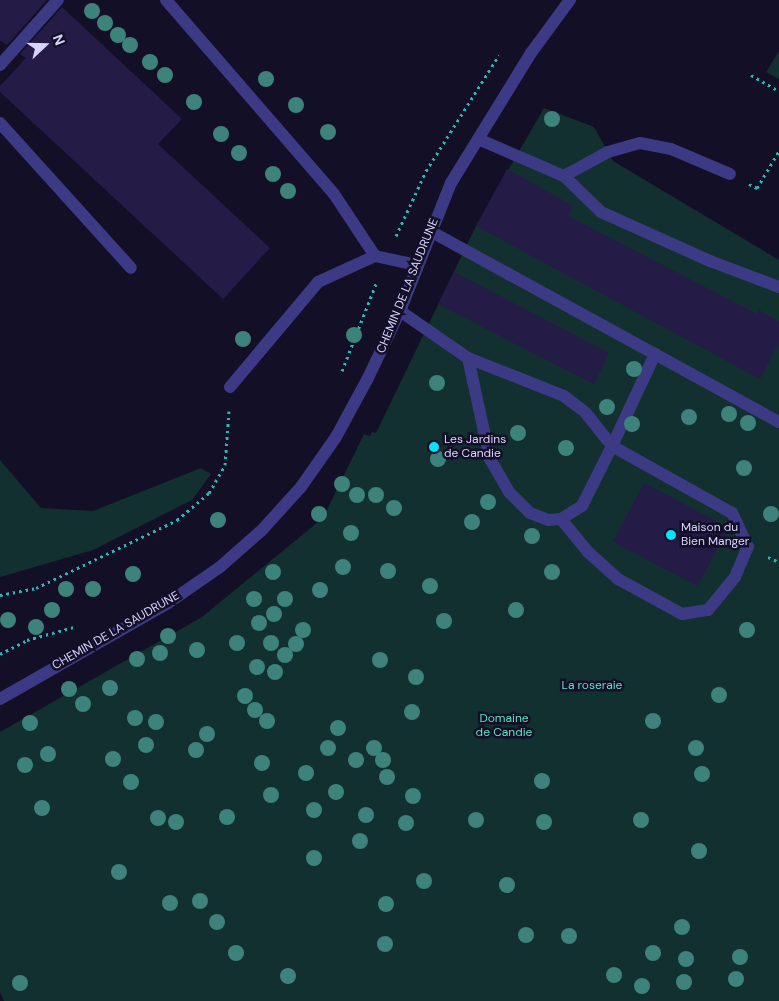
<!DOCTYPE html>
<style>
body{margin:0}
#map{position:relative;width:779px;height:1001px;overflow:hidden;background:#130f26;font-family:"DM Sans",sans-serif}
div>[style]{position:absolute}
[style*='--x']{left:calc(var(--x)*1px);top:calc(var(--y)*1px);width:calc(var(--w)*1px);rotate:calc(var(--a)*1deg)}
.green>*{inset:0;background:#12302f}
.building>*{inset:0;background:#241b47}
.path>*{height:3px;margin-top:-1.5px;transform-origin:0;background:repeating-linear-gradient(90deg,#2fb8b0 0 2.5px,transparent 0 6.5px)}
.minor>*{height:12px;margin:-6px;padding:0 6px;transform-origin:6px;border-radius:6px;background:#3d3a85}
.trees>*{width:16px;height:16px;margin:-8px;border-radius:50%;background:#3d827b}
.dots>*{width:14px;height:14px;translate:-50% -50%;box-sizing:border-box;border:2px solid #130f26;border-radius:50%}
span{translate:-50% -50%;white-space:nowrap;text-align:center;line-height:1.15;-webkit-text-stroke:5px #130f26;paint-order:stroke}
.street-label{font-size:12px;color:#d9d4ff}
.poi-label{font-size:12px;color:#d9d4ff}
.left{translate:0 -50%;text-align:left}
.park-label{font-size:12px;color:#5fe0c0}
.north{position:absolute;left:20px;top:20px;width:50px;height:50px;-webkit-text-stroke:4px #130f26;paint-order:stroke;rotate:69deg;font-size:14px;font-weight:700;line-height:20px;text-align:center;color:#d9d4ff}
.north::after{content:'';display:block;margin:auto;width:18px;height:22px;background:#d9d4ff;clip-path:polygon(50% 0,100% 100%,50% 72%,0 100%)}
</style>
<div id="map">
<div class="green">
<div style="clip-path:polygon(779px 51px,779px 79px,766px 72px)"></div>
<div style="clip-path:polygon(544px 108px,594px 127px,613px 161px,779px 260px,779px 1001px,4px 1001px,0 992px,0 732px,202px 617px,323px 518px,364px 434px,370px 436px,372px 432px,376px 433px,476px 226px)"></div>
<div style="clip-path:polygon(0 460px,41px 508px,93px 511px,201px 468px,211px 474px,192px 500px,93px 550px,0 577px)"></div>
</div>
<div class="building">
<div style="clip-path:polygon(0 0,47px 0,7px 45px,0 41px)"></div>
<div style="clip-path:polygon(62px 7px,182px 119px,158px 144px,270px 248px,223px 299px,0 92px,0 86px,26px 58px,20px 54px)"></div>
<div style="clip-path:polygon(507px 169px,573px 206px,568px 216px,757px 314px,759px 310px,779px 322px,779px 342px,760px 379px,476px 226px)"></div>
<div style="clip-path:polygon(454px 272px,609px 353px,594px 384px,438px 304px)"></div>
<div style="clip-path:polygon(644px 483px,729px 528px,697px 586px,613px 542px)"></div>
</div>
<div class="path">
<div style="--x:751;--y:75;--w:32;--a:30"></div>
<div style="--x:749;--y:184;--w:9;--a:27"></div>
<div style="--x:757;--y:188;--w:43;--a:-59.3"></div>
<div style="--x:396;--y:236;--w:72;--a:-65.2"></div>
<div style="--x:426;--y:171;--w:137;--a:-57.8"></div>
<div style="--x:342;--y:371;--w:97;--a:-68.7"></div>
<div style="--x:768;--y:557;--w:12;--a:24"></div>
<div style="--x:0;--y:595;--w:37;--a:-11"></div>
<div style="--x:36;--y:588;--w:157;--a:-25.7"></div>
<div style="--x:177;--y:520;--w:42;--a:-40.2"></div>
<div style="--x:209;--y:493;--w:32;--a:-60"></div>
<div style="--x:225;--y:465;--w:54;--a:-85.8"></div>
<div style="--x:0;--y:654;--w:30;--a:-27"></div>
<div style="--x:27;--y:640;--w:49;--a:-15.5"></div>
</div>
<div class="minor">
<div style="--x:166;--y:0;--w:257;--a:49.1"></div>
<div style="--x:334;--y:194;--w:74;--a:56.5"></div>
<div style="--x:0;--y:65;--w:87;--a:-48.3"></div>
<div style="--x:0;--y:123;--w:195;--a:47.9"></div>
<div style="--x:478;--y:139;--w:94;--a:23.3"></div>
<div style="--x:564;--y:176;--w:50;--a:-28.6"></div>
<div style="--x:608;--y:152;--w:33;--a:-16"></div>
<div style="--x:640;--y:143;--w:32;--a:11"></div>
<div style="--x:671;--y:149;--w:64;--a:23"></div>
<div style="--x:564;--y:176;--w:52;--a:44.2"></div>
<div style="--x:601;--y:212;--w:120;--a:24.2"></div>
<div style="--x:710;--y:261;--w:74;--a:20.6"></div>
<div style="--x:430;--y:231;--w:398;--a:28.7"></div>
<div style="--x:400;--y:311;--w:83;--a:34.7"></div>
<div style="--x:468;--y:358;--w:103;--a:77.7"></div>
<div style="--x:490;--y:459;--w:39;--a:60"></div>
<div style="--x:510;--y:493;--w:28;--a:45"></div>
<div style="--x:530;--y:513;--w:19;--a:21"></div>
<div style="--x:548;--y:520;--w:13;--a:-4"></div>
<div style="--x:561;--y:519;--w:25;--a:-32"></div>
<div style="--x:582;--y:506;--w:67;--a:-63.4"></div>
<div style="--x:612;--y:446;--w:43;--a:-128.5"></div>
<div style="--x:585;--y:412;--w:26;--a:-143"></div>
<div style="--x:564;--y:396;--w:103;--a:-158.4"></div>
<div style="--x:230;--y:387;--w:137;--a:-50"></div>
<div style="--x:318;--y:282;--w:63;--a:-24.5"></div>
<div style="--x:375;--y:256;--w:43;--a:12.1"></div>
<div style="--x:561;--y:519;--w:43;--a:50.7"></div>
<div style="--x:588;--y:552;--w:40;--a:42"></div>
<div style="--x:618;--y:579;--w:73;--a:28.7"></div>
<div style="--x:682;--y:614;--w:26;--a:-9"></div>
<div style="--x:708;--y:610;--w:43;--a:-50.7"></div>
<div style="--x:735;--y:577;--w:33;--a:-67"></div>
<div style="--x:748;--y:547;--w:38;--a:-115"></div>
<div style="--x:732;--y:513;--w:137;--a:-150.8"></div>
<div style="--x:612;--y:446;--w:102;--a:-64.9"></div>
<div style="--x:0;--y:699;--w:193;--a:-29.7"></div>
<div style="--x:168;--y:603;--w:63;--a:-34.7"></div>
<div style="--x:220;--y:567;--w:56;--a:-41.4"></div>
<div style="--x:262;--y:530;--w:58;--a:-47.8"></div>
<div style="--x:301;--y:487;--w:61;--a:-55"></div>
<div style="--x:336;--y:437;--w:65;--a:-61.5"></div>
<div style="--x:367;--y:380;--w:76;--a:-64.4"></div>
<div style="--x:400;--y:311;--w:138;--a:-68.3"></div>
<div style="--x:451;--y:183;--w:153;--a:-58.4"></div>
<div style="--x:531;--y:53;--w:66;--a:-53.7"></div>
</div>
<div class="trees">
<div style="left:92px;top:11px"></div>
<div style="left:105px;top:23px"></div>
<div style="left:118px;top:35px"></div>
<div style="left:130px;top:45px"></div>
<div style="left:150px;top:62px"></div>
<div style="left:165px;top:75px"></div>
<div style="left:266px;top:79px"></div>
<div style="left:194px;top:102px"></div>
<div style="left:296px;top:105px"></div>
<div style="left:552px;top:119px"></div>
<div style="left:328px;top:132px"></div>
<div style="left:221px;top:134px"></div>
<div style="left:239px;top:153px"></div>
<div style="left:273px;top:174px"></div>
<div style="left:288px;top:191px"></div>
<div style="left:354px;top:335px"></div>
<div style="left:243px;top:339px"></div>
<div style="left:634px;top:369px"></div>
<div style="left:437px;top:383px"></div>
<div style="left:607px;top:407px"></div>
<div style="left:729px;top:414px"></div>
<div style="left:689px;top:417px"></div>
<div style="left:748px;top:423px"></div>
<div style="left:632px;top:424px"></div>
<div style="left:518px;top:433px"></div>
<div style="left:566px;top:448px"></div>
<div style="left:438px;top:459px"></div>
<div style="left:744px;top:468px"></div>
<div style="left:342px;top:484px"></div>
<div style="left:357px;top:495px"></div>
<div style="left:376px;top:495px"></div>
<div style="left:488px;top:502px"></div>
<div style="left:394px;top:508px"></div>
<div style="left:319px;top:514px"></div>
<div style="left:771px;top:514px"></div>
<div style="left:218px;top:520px"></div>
<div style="left:472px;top:522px"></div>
<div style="left:351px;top:533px"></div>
<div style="left:532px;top:536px"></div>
<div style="left:343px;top:567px"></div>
<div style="left:388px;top:571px"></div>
<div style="left:273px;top:572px"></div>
<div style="left:552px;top:572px"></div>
<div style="left:133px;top:574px"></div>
<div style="left:430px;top:586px"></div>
<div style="left:66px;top:589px"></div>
<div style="left:93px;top:589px"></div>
<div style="left:320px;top:590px"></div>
<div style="left:254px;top:599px"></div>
<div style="left:285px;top:599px"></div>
<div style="left:52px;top:610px"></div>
<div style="left:516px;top:610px"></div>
<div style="left:274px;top:614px"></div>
<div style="left:8px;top:620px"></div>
<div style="left:444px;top:621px"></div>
<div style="left:259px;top:623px"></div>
<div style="left:36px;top:627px"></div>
<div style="left:303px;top:630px"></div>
<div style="left:747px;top:630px"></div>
<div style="left:168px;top:636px"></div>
<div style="left:237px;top:643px"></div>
<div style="left:271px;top:643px"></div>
<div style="left:296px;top:644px"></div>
<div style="left:197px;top:650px"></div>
<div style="left:160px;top:653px"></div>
<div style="left:285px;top:655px"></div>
<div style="left:137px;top:659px"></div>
<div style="left:380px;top:660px"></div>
<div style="left:257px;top:667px"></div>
<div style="left:275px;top:672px"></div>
<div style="left:416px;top:677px"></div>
<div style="left:110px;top:688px"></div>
<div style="left:69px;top:689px"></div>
<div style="left:719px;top:695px"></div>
<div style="left:245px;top:696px"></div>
<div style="left:83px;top:704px"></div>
<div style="left:255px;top:710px"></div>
<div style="left:412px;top:712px"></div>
<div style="left:135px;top:718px"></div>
<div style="left:267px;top:721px"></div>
<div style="left:653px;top:721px"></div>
<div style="left:156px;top:722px"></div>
<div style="left:30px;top:723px"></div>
<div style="left:338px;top:728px"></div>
<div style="left:207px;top:734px"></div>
<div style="left:146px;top:745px"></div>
<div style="left:328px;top:748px"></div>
<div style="left:374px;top:748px"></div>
<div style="left:696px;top:748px"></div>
<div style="left:196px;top:750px"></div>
<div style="left:48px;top:754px"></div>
<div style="left:113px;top:759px"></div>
<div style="left:356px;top:760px"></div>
<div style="left:383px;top:760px"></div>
<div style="left:262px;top:763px"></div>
<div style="left:25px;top:765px"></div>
<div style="left:306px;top:773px"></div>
<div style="left:702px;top:774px"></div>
<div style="left:387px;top:777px"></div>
<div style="left:542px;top:781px"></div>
<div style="left:131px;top:782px"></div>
<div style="left:336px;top:792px"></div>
<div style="left:271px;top:795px"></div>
<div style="left:413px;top:796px"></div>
<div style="left:42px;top:808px"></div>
<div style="left:314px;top:810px"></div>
<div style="left:366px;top:815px"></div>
<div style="left:227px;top:817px"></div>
<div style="left:158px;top:818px"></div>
<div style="left:476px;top:820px"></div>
<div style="left:641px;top:820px"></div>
<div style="left:176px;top:822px"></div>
<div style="left:544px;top:822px"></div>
<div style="left:406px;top:823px"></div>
<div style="left:360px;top:841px"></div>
<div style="left:699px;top:851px"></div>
<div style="left:314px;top:858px"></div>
<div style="left:119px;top:872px"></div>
<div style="left:424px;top:881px"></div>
<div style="left:507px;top:885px"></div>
<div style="left:200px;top:901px"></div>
<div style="left:170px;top:903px"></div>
<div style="left:386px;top:904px"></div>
<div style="left:217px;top:922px"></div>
<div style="left:682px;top:927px"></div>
<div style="left:526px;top:935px"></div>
<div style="left:569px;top:936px"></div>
<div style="left:385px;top:944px"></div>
<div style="left:236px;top:953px"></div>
<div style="left:653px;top:953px"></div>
<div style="left:740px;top:957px"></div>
<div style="left:686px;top:959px"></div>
<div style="left:614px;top:975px"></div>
<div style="left:288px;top:976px"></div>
<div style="left:736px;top:979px"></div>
<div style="left:684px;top:982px"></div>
<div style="left:20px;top:983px"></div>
<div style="left:642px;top:986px"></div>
</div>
<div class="dots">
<div style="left:434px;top:447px;background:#00e5ff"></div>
<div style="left:671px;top:535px;background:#00e5ff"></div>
</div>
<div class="street-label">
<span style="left:408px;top:286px;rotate:-68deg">CHEMIN DE LA SAUDRUNE</span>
<span style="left:116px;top:631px;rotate:-30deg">CHEMIN DE LA SAUDRUNE</span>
</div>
<div class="poi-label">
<span class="left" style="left:444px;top:447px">Les Jardins<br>de Candie</span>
<span class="left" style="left:681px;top:535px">Maison du<br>Bien Manger</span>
</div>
<div class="park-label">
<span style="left:592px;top:686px">La roseraie</span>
<span style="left:504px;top:726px">Domaine<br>de Candie</span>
</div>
<div class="north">N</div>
</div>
